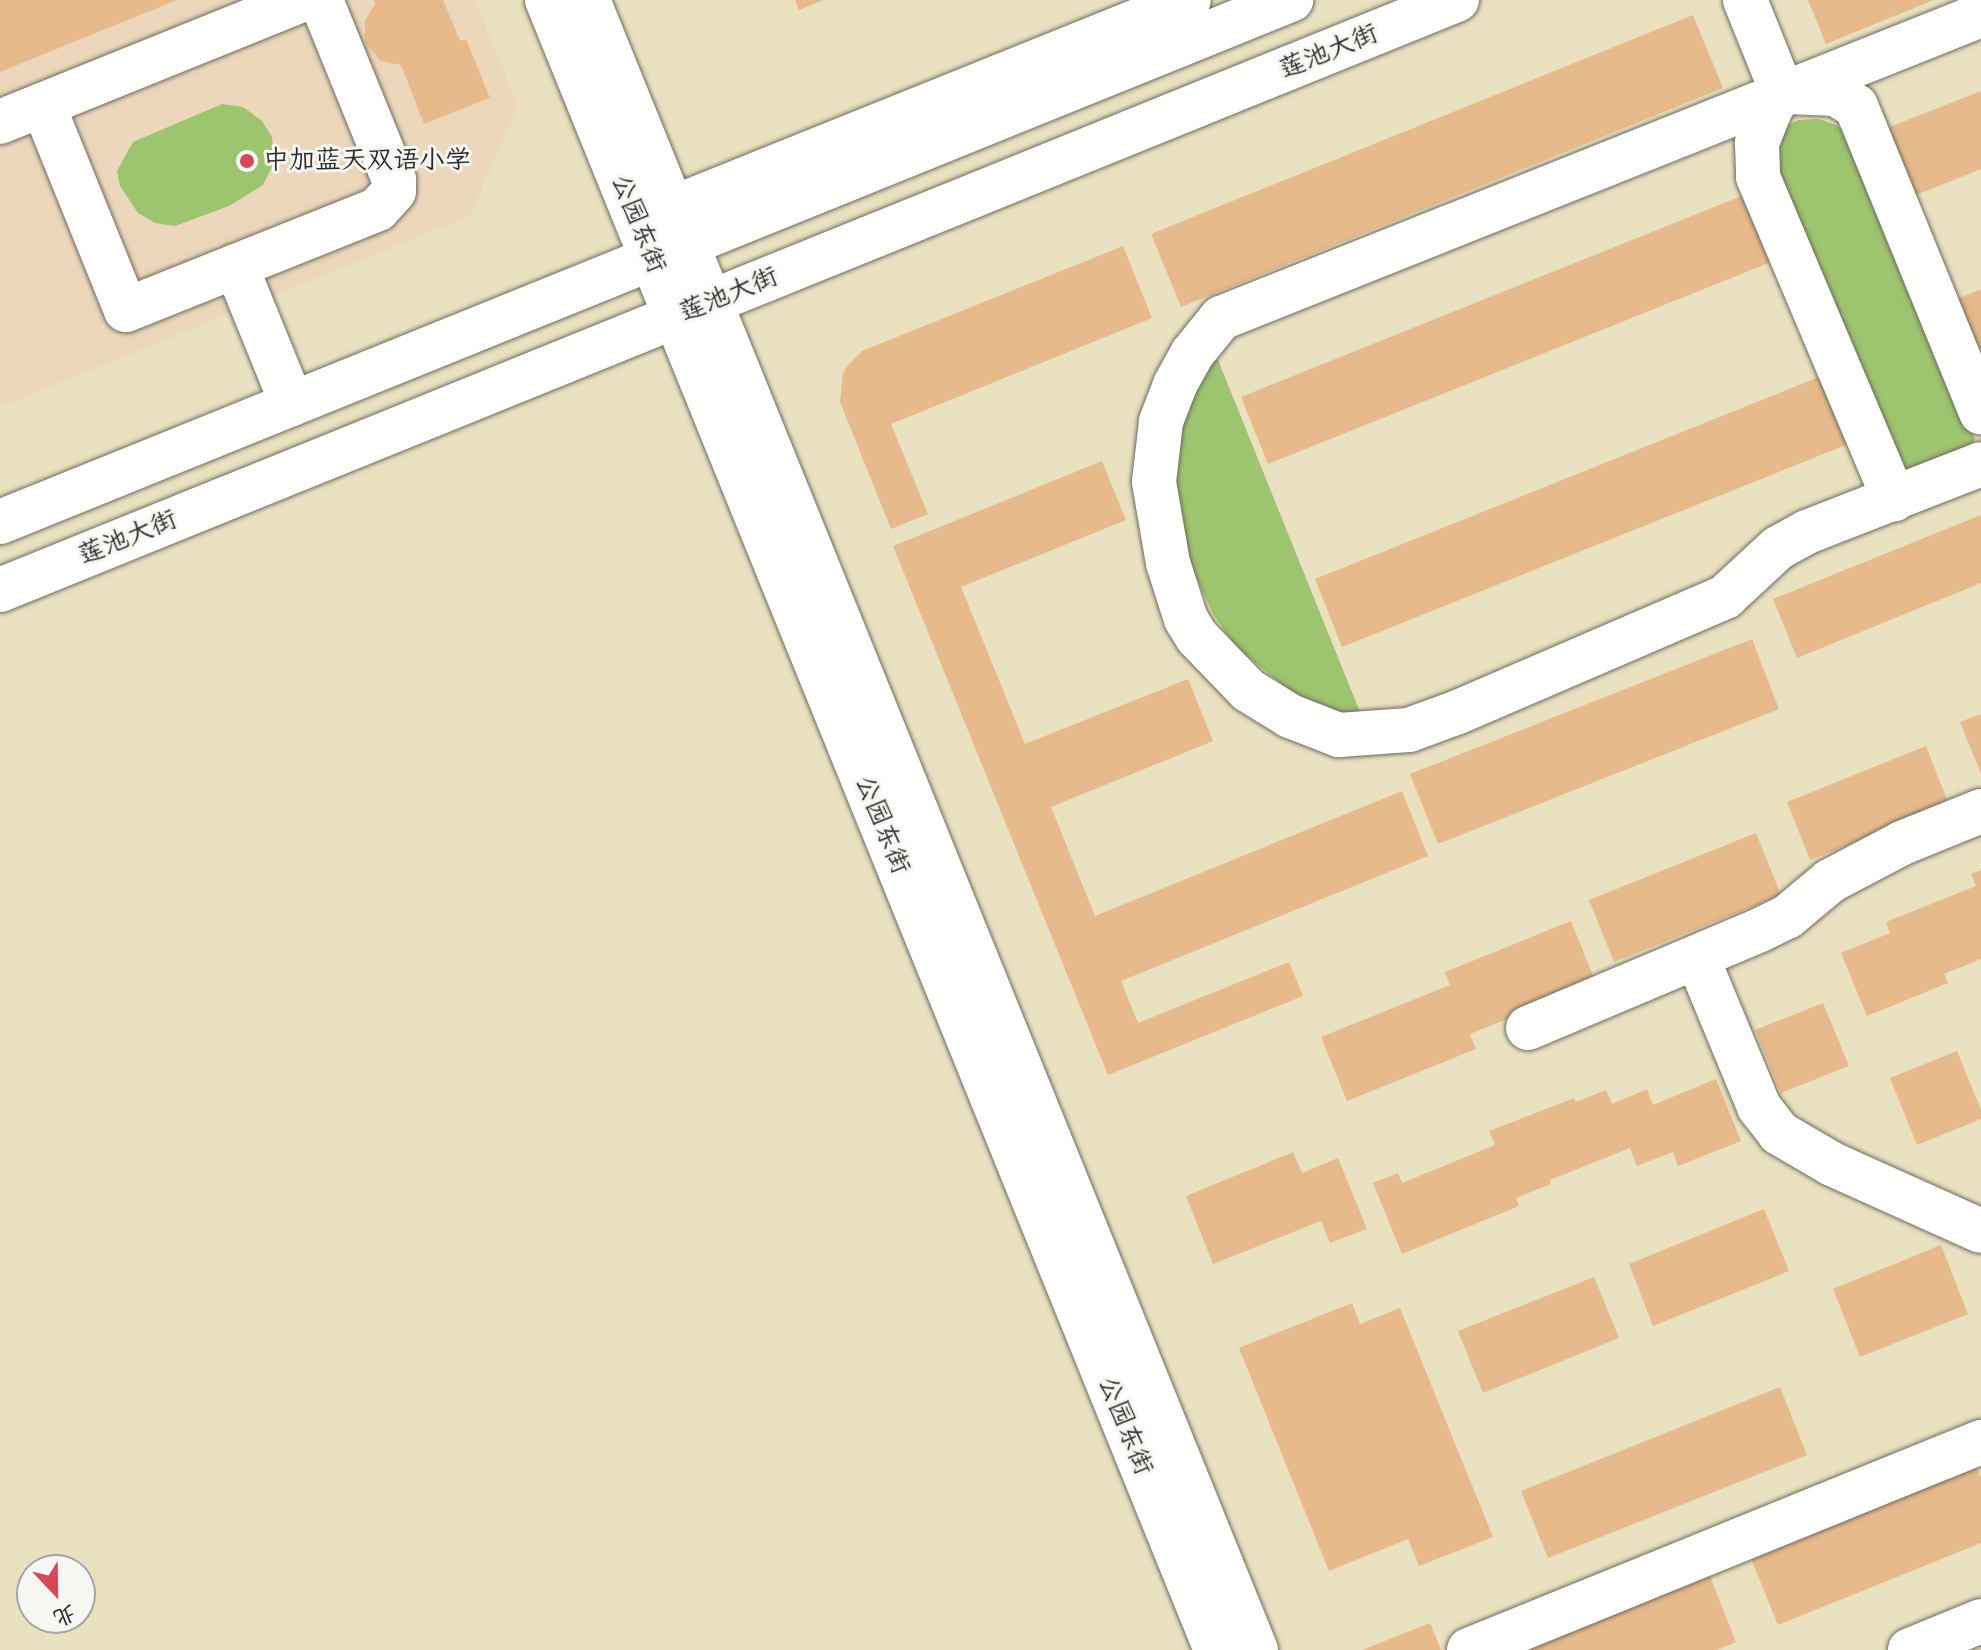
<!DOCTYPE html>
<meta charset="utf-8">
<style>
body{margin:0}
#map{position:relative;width:1981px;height:1650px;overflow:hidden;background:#eae1c0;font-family:"Architects Daughter","LXGW WenKai TC",sans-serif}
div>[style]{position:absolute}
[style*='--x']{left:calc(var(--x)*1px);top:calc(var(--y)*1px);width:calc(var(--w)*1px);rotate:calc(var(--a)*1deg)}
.built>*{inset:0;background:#edd7bb}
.green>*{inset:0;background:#9dc46f}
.building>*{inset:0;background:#e7ba8b}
.roads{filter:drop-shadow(0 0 2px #6e6b5f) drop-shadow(0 0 2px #6e6b5f)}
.minor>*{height:44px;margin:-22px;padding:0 22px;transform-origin:22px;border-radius:22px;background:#fff}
.major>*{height:44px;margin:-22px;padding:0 22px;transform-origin:22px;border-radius:22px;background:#fff}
.dots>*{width:22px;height:22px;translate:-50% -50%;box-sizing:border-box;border:4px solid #f6f6f2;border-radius:50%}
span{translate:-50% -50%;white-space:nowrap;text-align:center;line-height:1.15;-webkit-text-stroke:6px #f6f6f2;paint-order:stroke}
.street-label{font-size:26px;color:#2b2b2b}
.poi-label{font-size:26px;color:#2b2b2b}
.left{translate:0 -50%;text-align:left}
.north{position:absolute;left:16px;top:1554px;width:80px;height:80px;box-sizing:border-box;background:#f6f6f2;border:2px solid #a5a5a2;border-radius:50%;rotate:158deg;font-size:22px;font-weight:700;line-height:32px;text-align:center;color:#2b2b2b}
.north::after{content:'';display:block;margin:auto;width:28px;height:36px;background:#d1495b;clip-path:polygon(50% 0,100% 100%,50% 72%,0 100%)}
</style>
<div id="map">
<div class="built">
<div style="clip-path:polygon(0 0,475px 0,518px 106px,470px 216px,0 407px)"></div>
</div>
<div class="green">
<div style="clip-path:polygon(222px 104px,243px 107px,262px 121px,272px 137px,274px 163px,263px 185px,229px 206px,175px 226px,155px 223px,138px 213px,120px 186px,117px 171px,133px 142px)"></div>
<div style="clip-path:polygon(1819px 119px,1836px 125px,1851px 137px,1975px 439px,1960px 464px,1904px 481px,1767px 161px,1783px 128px,1798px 120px)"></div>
<div style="clip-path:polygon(1211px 359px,1218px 360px,1360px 712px,1351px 716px,1294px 694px,1236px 647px,1213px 614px,1189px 562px,1174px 477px,1177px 437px)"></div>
</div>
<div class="building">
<div style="clip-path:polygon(0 0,177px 0,0 72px)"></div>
<div style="clip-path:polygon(374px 0,443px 0,460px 41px,466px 39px,490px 98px,424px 124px,401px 65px,380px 61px,365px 42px,365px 21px,375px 4px)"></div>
<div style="clip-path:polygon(795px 0,824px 0,799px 10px)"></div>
<div style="clip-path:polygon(1808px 0,1934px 0,1826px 44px)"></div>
<div style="clip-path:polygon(1693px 15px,1723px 88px,1181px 307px,1151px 234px)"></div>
<div style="clip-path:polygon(1981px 91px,1981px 169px,1914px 196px,1887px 128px)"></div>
<div style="clip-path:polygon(1749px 193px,1776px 260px,1268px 464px,1241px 397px)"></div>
<div style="clip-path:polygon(1123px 246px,1152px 318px,891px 424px,928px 514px,891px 529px,840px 402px,843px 373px,849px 364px,862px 351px)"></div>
<div style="clip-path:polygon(1981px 289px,1981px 372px,1952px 301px)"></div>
<div style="clip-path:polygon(1824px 375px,1851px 443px,1342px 647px,1315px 579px)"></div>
<div style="clip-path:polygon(1102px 461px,1126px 520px,961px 587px,1025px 744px,1188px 679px,1213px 741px,1051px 807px,1095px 916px,1402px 791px,1428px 856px,1121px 981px,1138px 1023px,1289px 962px,1303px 996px,1108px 1075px,893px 546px)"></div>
<div style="clip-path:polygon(1981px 515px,1981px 583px,1797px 658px,1773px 599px)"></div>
<div style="clip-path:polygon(1752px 639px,1779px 709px,1438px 844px,1410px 774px)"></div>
<div style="clip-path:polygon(1981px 714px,1981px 774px,1960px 722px)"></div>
<div style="clip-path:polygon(1926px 746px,1949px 805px,1810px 860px,1787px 802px)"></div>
<div style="clip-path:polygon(1756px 833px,1781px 895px,1614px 962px,1589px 900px)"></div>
<div style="clip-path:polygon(1981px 870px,1981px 959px,1944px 974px,1948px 983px,1867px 1016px,1841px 953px,1890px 933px,1886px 922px,1976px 886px,1971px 874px)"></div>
<div style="clip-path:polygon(1571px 921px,1596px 983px,1470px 1034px,1476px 1049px,1347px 1101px,1321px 1037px,1450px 985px,1445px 972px)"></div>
<div style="clip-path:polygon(1823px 1003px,1849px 1066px,1781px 1093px,1755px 1030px)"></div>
<div style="clip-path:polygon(1957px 1051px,1981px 1110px,1981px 1119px,1917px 1145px,1890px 1078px)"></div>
<div style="clip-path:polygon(1716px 1079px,1741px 1141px,1678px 1166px,1673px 1152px,1637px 1166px,1630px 1148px,1550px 1180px,1551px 1184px,1516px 1198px,1519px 1206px,1402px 1254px,1373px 1183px,1398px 1173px,1402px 1183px,1495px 1145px,1489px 1131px,1574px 1098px,1576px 1102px,1606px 1090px,1612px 1104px,1647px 1089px,1653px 1105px)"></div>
<div style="clip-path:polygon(1293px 1152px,1302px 1173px,1338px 1158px,1367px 1229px,1330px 1243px,1321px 1221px,1213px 1264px,1186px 1196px)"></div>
<div style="clip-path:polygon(1764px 1209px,1789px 1271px,1653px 1326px,1629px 1264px)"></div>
<div style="clip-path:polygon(1941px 1245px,1968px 1314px,1860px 1357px,1833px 1289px)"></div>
<div style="clip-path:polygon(1594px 1277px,1619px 1338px,1483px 1393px,1458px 1331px)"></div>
<div style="clip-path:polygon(1352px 1303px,1360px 1324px,1400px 1308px,1493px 1537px,1419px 1566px,1408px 1539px,1329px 1571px,1239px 1348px)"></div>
<div style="clip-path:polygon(1780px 1387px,1807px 1455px,1548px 1558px,1521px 1491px)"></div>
<div style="clip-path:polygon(1976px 1465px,1981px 1477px,1981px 1543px,1778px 1625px,1750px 1556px)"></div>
<div style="clip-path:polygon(1708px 1571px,1736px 1642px,1717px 1650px,1513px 1650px)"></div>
<div style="clip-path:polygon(1430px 1623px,1441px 1650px,1362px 1650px)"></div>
</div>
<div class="roads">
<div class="minor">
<div style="--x:547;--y:0;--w:1780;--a:67.93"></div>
<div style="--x:588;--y:0;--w:1780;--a:67.96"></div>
<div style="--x:1745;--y:0;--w:99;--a:68.1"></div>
<div style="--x:1981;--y:15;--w:818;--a:158.26"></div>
<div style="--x:1221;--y:318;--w:46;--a:128.9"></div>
<div style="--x:1192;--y:354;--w:35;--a:119"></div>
<div style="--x:1175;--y:385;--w:40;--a:111"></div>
<div style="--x:1161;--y:422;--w:60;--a:96.7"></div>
<div style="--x:1154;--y:482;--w:82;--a:80.2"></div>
<div style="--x:1168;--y:563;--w:59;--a:72.2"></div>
<div style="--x:1186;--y:619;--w:21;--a:59"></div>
<div style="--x:1197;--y:637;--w:74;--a:46.1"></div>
<div style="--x:1248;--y:690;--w:49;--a:31.8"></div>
<div style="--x:1290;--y:716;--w:53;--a:21.2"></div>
<div style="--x:1339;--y:735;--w:70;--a:-4.1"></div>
<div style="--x:1409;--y:730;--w:52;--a:-20.2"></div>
<div style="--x:1458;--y:712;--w:291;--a:-23.3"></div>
<div style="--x:1725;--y:597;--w:72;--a:-42.8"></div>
<div style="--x:1778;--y:548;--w:33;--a:-29"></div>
<div style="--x:1807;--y:532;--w:187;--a:-21.3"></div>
<div style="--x:1782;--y:92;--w:19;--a:125"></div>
<div style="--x:1771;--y:108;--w:38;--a:112"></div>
<div style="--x:1757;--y:143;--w:34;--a:88"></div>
<div style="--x:1758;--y:177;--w:350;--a:67.1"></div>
<div style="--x:1788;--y:92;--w:47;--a:2.4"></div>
<div style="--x:1835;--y:94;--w:24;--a:30"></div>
<div style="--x:1856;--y:106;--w:331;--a:67.8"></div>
<div style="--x:43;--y:105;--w:221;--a:68"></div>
<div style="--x:126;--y:310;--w:271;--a:-21.8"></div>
<div style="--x:378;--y:209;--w:24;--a:-48"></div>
<div style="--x:394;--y:191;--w:11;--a:-90"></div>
<div style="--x:394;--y:180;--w:194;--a:-112.1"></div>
<div style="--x:0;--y:122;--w:326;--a:-22"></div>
<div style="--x:673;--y:208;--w:556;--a:-21.95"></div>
<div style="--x:236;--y:266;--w:149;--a:67.9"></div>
<div style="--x:1697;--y:957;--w:162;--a:67.5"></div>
<div style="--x:1759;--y:1107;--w:33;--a:52"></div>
<div style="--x:1779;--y:1133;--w:61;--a:30.3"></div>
<div style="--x:1832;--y:1164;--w:163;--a:24.2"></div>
<div style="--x:1528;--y:1028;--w:252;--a:-22.9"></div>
<div style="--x:1760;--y:930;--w:30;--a:-26"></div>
<div style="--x:1787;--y:917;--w:56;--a:-39.9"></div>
<div style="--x:1830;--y:881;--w:81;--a:-27.8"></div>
<div style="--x:1902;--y:843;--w:85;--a:-22.1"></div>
<div style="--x:1469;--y:1650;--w:553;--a:-22.11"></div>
<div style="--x:1910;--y:1650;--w:77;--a:-22.2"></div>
</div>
<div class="major">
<div style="--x:0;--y:522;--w:1393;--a:-22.02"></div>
<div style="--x:0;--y:590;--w:1572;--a:-22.05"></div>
</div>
</div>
<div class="dots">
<div style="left:247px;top:161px;background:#d1495b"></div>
</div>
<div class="street-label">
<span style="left:1329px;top:52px;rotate:-22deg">莲池大街</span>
<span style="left:638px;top:224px;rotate:68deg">公园东街</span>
<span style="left:729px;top:295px;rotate:-22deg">莲池大街</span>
<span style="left:128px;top:538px;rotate:-22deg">莲池大街</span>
<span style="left:882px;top:825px;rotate:68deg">公园东街</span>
<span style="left:1125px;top:1426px;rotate:68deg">公园东街</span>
</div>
<div class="poi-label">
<span class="left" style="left:263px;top:161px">中加蓝天双语小学</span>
</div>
<div class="north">北</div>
</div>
